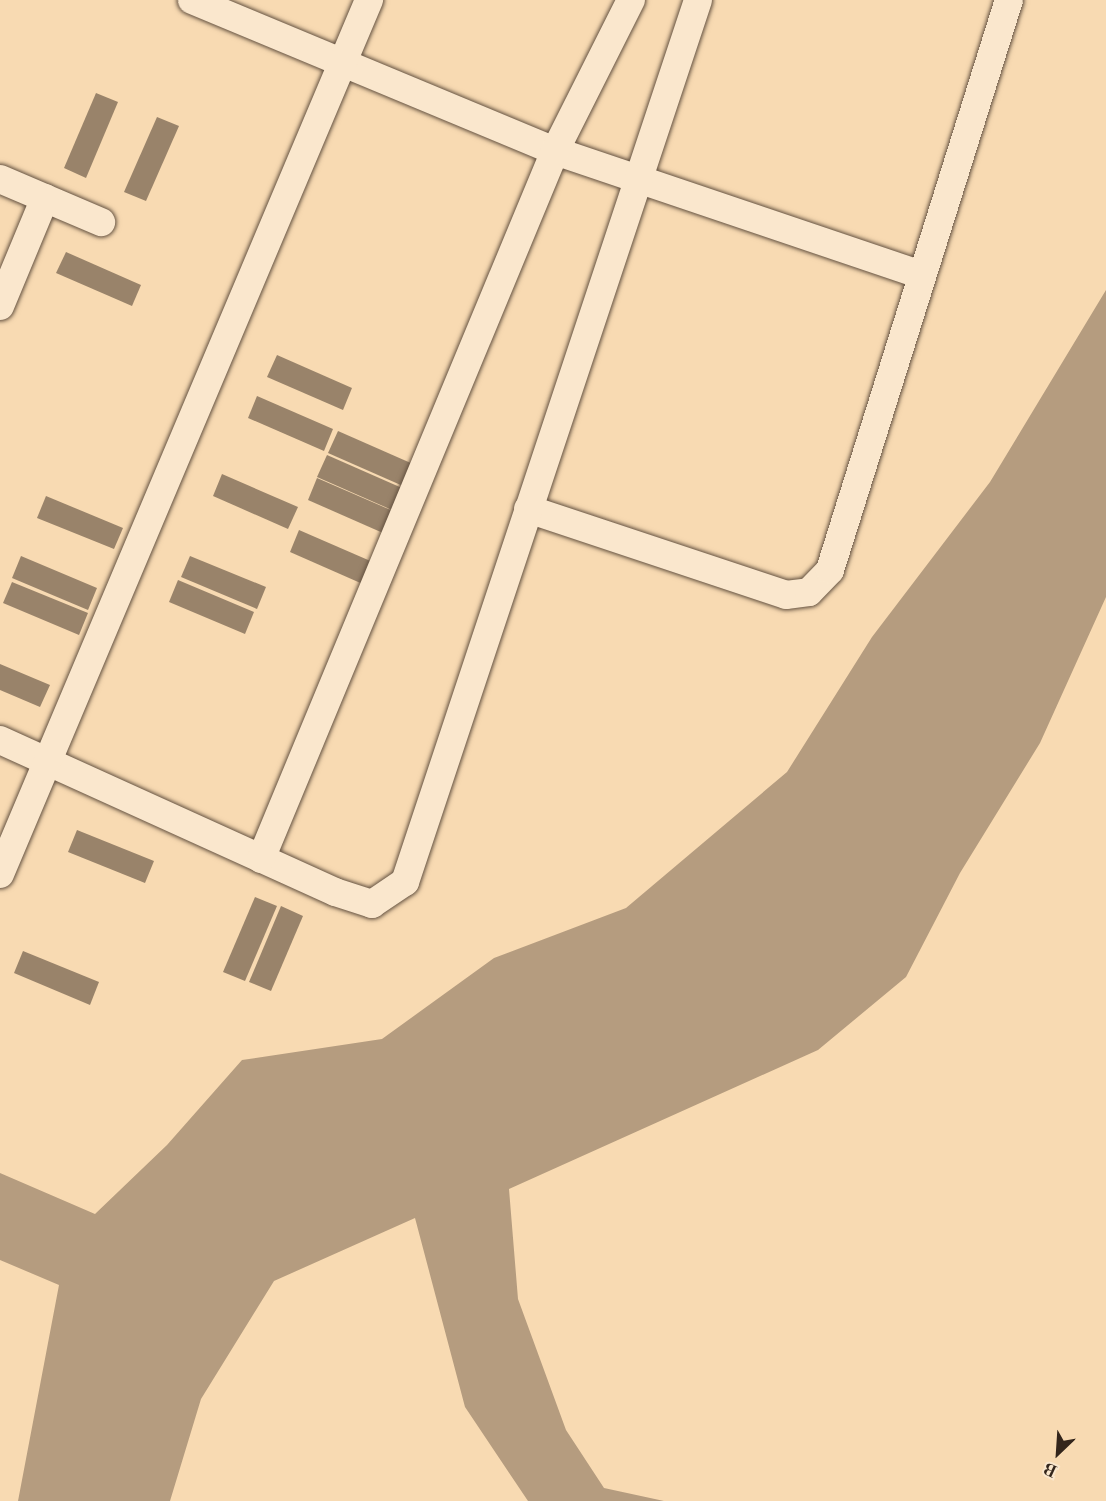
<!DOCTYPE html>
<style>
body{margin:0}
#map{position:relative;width:1106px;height:1501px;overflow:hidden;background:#f8dab2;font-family:"Libre Bodoni",serif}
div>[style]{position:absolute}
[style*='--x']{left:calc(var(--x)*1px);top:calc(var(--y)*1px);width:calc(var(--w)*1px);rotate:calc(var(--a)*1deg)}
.water>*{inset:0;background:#b59c7f}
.building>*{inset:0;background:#99836a}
.roads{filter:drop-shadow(0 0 2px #645241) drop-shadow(0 0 2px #645241)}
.minor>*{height:28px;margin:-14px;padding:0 14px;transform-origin:14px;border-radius:14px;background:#fae7cd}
span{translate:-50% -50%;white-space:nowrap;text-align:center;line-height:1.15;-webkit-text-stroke:4.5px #fae7cd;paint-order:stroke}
.north{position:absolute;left:1028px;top:1423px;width:60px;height:60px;-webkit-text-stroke:4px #fae7cd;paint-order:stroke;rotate:205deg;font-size:16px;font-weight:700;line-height:24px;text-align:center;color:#33251b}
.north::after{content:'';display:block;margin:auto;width:21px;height:27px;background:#33251b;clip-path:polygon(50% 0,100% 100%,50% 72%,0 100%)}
</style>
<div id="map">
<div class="water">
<div style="clip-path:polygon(1106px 290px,1106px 597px,1040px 743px,960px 873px,906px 977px,818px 1050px,509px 1189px,518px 1299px,566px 1430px,604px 1488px,664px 1501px,528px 1501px,465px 1407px,415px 1218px,274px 1281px,201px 1399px,170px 1501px,18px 1501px,59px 1285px,0 1260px,0 1173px,95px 1214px,167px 1145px,242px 1060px,382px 1039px,494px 958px,626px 908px,787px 772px,872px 637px,990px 482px)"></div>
</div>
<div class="building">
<div style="clip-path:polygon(96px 93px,118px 102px,86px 178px,64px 168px)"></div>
<div style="clip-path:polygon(157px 117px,179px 126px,146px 201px,124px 192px)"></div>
<div style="clip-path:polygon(66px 252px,141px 285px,132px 306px,56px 273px)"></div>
<div style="clip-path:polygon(277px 355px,352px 388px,343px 410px,267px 377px)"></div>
<div style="clip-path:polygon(257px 396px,333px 429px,324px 451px,248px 418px)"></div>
<div style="clip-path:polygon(338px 431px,413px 464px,403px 486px,328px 453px)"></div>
<div style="clip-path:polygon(327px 455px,402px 488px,392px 510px,317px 477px)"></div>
<div style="clip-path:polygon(222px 474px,298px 507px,288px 529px,213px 496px)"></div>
<div style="clip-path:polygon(317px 478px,393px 511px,383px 533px,308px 500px)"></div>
<div style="clip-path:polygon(46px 496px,123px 528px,114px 549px,37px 518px)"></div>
<div style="clip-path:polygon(299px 530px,375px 563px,365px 585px,290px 552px)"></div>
<div style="clip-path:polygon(21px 556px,97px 588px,88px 610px,12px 578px)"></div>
<div style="clip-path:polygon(190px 556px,266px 587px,257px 609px,181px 577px)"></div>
<div style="clip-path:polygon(178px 580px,254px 612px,245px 634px,169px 602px)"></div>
<div style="clip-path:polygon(12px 582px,88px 613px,79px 635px,3px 603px)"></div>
<div style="clip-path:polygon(0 664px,50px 685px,40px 707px,0 690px)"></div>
<div style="clip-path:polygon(77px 830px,154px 861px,145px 883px,68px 852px)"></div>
<div style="clip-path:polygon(255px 897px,277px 906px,245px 981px,223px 972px)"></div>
<div style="clip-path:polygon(281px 906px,303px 916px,271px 991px,249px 982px)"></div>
<div style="clip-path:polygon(23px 951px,99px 982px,90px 1005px,14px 973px)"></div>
</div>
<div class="roads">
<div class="minor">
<div style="--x:192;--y:0;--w:393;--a:22.6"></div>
<div style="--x:555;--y:151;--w:384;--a:18.7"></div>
<div style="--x:0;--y:179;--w:110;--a:23.1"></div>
<div style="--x:0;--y:306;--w:117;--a:-67.4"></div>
<div style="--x:528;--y:509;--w:272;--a:18.4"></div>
<div style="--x:786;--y:595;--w:23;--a:-7"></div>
<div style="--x:809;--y:592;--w:30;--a:-46"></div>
<div style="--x:830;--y:570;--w:597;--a:-72.57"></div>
<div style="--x:0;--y:740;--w:368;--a:24.4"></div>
<div style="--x:335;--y:892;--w:39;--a:18"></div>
<div style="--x:372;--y:904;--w:40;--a:-34"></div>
<div style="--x:405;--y:882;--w:929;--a:-71.62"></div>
<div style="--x:261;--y:859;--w:767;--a:-67.45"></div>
<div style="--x:555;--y:151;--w:169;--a:-63.3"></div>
<div style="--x:0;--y:874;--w:949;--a:-67.11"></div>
</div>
</div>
<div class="north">B</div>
</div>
